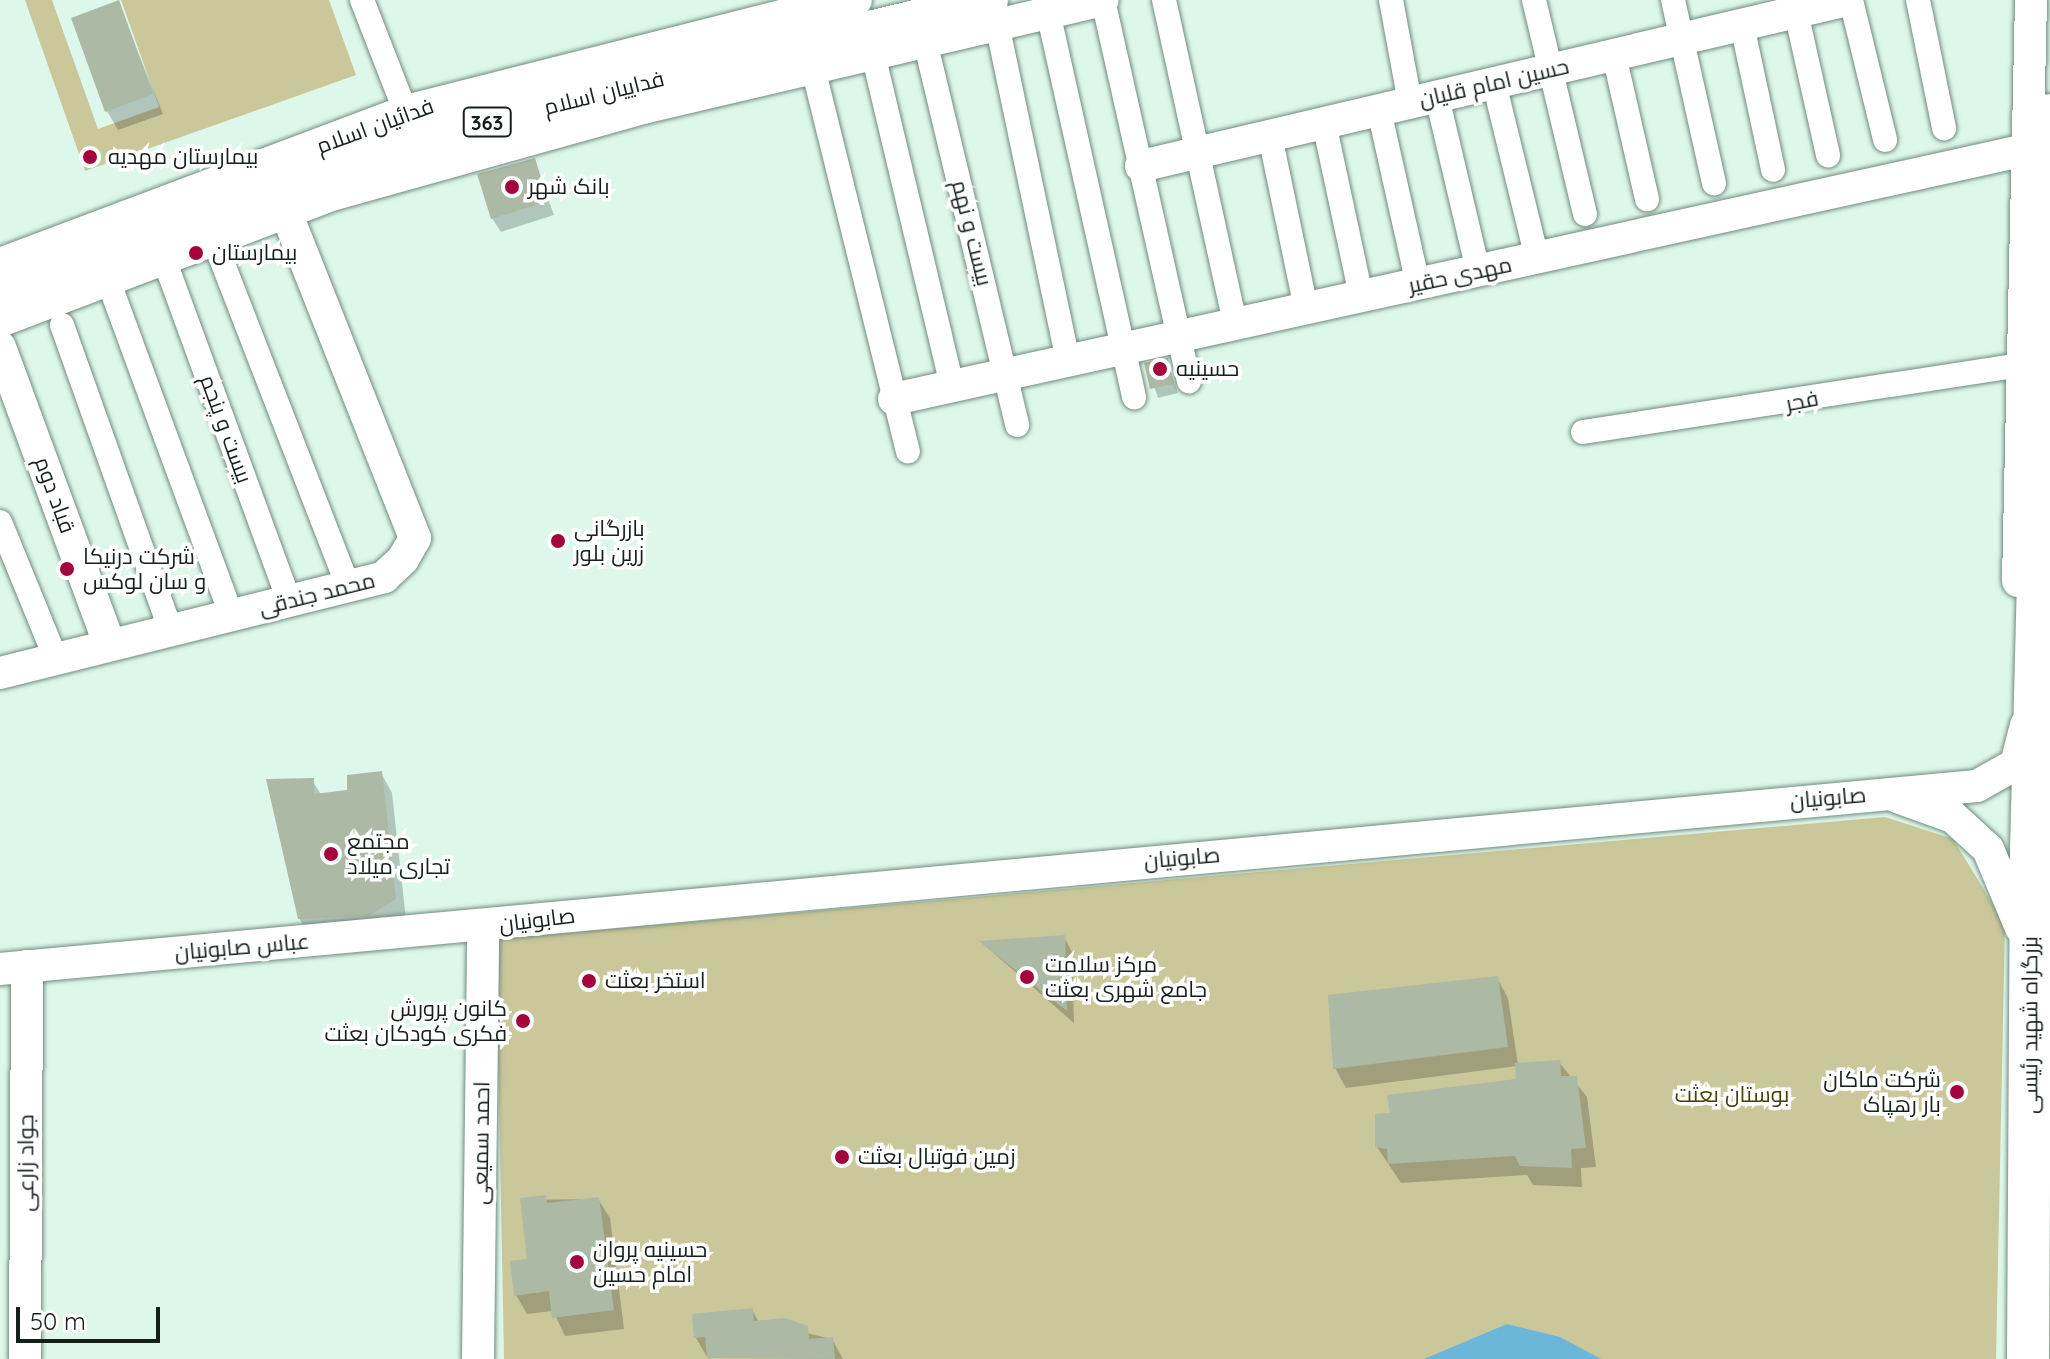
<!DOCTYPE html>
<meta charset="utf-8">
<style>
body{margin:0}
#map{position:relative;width:2050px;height:1359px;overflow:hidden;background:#ddf8eb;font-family:Quicksand,Cairo,sans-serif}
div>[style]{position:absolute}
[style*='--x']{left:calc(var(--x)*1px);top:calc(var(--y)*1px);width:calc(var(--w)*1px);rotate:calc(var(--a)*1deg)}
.green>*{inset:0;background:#cac79a}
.water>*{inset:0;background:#6ab7d9}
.shadow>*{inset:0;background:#0003}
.building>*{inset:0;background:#abb9a5}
.roads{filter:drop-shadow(0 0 2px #728a7f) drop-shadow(0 0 2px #728a7f)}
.street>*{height:24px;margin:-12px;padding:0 12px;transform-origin:12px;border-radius:12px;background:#fff}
.secondary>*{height:32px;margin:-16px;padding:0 16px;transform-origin:16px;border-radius:16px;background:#fff}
.primary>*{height:36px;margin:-18px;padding:0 18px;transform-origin:18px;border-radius:18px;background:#fff}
.highway>*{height:42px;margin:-21px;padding:0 21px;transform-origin:21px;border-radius:21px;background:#fff}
.dots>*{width:22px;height:22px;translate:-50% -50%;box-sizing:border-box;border:4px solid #fff;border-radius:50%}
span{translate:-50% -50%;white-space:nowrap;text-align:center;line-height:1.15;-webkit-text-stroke:7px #fff;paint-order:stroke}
.shield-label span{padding:2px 6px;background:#fff;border:2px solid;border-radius:6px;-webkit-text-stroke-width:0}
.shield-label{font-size:20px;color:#16201b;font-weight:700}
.street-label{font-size:22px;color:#16201b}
.poi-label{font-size:22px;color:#16201b}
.left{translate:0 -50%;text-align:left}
.right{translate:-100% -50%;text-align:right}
.park-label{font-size:22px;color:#454008}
.scale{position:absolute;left:16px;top:1307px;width:144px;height:36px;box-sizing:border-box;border:4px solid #16201b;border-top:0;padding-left:10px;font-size:24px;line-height:28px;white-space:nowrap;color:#16201b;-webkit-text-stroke:6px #fff;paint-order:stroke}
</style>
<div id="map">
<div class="green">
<div style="clip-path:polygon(25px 0,52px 0,98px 129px,159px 107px,121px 0,329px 0,356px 75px,85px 171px)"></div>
<div style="clip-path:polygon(1885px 817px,1953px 839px,2005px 924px,1996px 1359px,504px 1359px,496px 939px)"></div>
</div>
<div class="water">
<div style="clip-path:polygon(1507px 1324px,1560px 1337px,1601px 1359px,1424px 1359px)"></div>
</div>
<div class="shadow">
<div style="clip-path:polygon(118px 3px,163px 114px,118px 130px,107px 111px)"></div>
<div style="clip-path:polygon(534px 160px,554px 215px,501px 232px,492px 218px)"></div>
<div style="clip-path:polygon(1167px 360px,1178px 393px,1158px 398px,1147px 365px)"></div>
<div style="clip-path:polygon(381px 773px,392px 793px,406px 919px,311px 938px,299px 918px,312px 780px,322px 796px,349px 792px)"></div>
<div style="clip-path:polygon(1064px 937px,1072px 952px,1074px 1023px,982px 943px)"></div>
<div style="clip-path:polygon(1497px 978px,1508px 998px,1518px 1065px,1559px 1062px,1587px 1097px,1596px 1167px,1581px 1168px,1582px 1187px,1533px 1185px,1527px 1175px,1401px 1183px,1377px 1147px,1392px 1115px,1518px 1081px,1517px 1066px,1346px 1088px,1335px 1068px)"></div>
<div style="clip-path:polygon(598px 1199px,610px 1218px,624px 1329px,565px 1336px,553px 1311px,527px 1314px,516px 1295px,529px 1261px,522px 1200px)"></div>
<div style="clip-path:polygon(752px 1310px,759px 1322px,832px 1339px,843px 1359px,707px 1357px,696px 1338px)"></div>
</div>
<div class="building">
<div style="clip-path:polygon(119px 0,153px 94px,105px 112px,71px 18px)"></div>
<div style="clip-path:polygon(535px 158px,548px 201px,491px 219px,477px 174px)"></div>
<div style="clip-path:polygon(1168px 358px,1174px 384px,1150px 389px,1144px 363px)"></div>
<div style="clip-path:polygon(382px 771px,396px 899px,368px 916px,298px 919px,266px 779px,314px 778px,314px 794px,347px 790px,347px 775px)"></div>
<div style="clip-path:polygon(1065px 935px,1067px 1011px,979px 941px)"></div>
<div style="clip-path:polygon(1498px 976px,1508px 1047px,1333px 1069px,1328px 995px)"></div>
<div style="clip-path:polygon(1560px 1060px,1561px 1076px,1577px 1076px,1586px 1148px,1571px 1149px,1572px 1168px,1520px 1166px,1515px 1156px,1388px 1164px,1387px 1149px,1375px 1147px,1375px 1114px,1390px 1113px,1387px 1095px,1516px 1079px,1515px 1063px)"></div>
<div style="clip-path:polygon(546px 1195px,547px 1203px,599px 1197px,614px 1310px,552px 1318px,549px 1291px,514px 1296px,510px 1261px,527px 1259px,520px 1198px)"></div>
<div style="clip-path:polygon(753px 1308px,754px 1321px,785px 1318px,808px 1326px,809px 1339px,833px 1337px,835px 1359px,707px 1358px,705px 1337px,694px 1338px,692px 1314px)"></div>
</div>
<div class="roads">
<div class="street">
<div style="--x:362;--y:0;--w:121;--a:68.7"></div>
<div style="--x:1103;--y:0;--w:391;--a:77.3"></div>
<div style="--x:1164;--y:0;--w:332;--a:77.6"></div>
<div style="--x:1391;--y:0;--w:105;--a:79.5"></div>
<div style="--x:1534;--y:0;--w:220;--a:76.6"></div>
<div style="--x:1673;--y:0;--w:188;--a:77.4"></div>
<div style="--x:1851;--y:0;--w:144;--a:76.3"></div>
<div style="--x:1918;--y:0;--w:131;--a:78.5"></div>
<div style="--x:1048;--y:12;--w:395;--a:77.4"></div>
<div style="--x:1796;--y:12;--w:147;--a:77.4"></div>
<div style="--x:997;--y:24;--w:344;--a:78.1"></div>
<div style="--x:1742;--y:25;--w:148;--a:77.9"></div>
<div style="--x:925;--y:41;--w:395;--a:76.5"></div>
<div style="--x:873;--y:54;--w:341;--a:76.6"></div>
<div style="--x:1614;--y:55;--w:148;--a:77.1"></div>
<div style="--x:813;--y:68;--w:395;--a:76.1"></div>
<div style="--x:1494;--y:83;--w:180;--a:76.2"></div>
<div style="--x:1437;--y:97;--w:179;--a:76.7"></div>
<div style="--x:1379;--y:110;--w:178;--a:77.4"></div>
<div style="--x:1324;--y:123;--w:177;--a:77.9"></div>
<div style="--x:1270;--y:136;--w:177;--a:78.2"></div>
<div style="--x:220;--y:256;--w:354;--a:68.8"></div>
<div style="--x:164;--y:259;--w:363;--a:69.9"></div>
<div style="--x:108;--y:280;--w:359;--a:69.8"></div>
<div style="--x:62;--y:325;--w:325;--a:70.4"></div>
<div style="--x:1583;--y:432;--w:442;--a:-8.7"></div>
<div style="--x:0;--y:522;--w:148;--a:67.8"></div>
</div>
<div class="secondary">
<div style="--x:1141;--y:166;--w:725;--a:-13.23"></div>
<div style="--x:0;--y:321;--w:358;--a:-20.8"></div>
<div style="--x:335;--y:194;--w:324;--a:-15.6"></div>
<div style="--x:647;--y:107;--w:468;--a:-13.2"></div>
<div style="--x:0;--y:347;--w:315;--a:69.8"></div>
<div style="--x:894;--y:399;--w:1159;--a:-12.41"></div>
<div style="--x:2018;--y:581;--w:581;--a:-88.72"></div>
<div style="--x:0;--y:673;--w:396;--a:-14"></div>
<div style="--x:384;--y:577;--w:26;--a:-43"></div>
<div style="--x:403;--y:559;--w:24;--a:-60"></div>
<div style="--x:415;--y:538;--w:370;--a:-111.6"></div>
<div style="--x:1897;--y:797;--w:59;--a:19.7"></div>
<div style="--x:1953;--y:817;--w:47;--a:42.4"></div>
<div style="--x:1988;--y:849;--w:86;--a:67.3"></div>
<div style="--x:0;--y:969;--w:1985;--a:-5.29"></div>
<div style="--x:1977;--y:786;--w:45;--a:-29.4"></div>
<div style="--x:2016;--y:764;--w:40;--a:-75.6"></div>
<div style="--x:25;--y:1359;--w:393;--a:-89.7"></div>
<div style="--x:478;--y:1359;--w:433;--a:-89.3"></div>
</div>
<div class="primary">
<div style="--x:0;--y:266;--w:434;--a:-20.6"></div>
<div style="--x:406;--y:113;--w:462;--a:-14.2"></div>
<div style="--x:0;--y:295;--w:296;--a:-20.8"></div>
<div style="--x:277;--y:190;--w:234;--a:-17.9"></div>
<div style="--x:500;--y:118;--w:504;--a:-13.54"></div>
</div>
<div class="highway">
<div style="--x:2028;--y:1359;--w:509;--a:-89.66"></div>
<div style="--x:2031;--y:850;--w:735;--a:-88.52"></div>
</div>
</div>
<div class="dots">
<div style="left:90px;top:157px;background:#a2043b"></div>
<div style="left:512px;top:187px;background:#a2043b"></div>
<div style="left:196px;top:253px;background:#a2043b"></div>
<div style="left:1160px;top:369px;background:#a2043b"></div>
<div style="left:558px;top:541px;background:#a2043b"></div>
<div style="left:67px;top:569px;background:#a2043b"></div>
<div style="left:331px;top:854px;background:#a2043b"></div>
<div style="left:1027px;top:977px;background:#a2043b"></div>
<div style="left:589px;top:981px;background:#a2043b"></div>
<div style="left:523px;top:1021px;background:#a2043b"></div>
<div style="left:1957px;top:1092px;background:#a2043b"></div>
<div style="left:842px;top:1157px;background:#a2043b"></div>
<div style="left:577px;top:1262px;background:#a2043b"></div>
</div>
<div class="shield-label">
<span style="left:487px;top:122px">363</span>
</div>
<div class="street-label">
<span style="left:1494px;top:83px;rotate:-13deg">حسین امام قلیان</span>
<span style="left:604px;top:93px;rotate:-14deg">فداییان اسلام</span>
<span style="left:375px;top:126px;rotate:-20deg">فدائیان اسلام</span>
<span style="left:972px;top:233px;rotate:76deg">بیست و نهم</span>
<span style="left:1460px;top:275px;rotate:-12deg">مهدی حقیر</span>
<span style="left:1802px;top:401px;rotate:-11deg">فجر</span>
<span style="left:226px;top:429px;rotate:70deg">بیست و پنجم</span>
<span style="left:55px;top:495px;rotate:70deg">قباد دوم</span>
<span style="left:317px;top:594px;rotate:-14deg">محمد جندقی</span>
<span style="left:1828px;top:798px;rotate:-5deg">صابونیان</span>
<span style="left:1182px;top:858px;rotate:-5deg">صابونیان</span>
<span style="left:537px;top:920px;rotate:-7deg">صابونیان</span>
<span style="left:242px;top:947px;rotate:-5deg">عباس صابونیان</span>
<span style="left:2030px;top:1025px;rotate:-90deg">بزرگراه شهید رئیسی</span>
<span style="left:481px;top:1143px;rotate:-89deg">احمد سمیعی</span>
<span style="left:26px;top:1163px;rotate:-90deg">جواد زارعی</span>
</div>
<div class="poi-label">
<span class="left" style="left:108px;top:157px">بیمارستان مهدیه</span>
<span class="left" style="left:528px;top:187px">بانک شهر</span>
<span class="left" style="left:212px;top:253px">بیمارستان</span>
<span class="left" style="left:1176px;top:369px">حسینیه</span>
<span class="left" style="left:574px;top:541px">بازرگانی<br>زرین بلور</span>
<span class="left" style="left:83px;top:569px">شرکت درنیکا<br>و سان لوکس</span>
<span class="left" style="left:347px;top:854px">مجتمع<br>تجاری میلاد</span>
<span class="left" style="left:1045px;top:977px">مرکز سلامت<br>جامع شهری بعثت</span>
<span class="left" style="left:605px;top:981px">استخر بعثت</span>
<span class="right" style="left:507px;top:1021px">کانون پرورش<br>فکری کودکان بعثت</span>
<span class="right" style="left:1941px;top:1092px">شرکت ماکان<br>بار رهپاک</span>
<span class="left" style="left:858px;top:1157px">زمین فوتبال بعثت</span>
<span class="left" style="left:593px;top:1262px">حسینیه پروان<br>امام حسین</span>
</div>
<div class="park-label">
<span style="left:1732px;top:1095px">بوستان بعثت</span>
</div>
<div class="scale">50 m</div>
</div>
